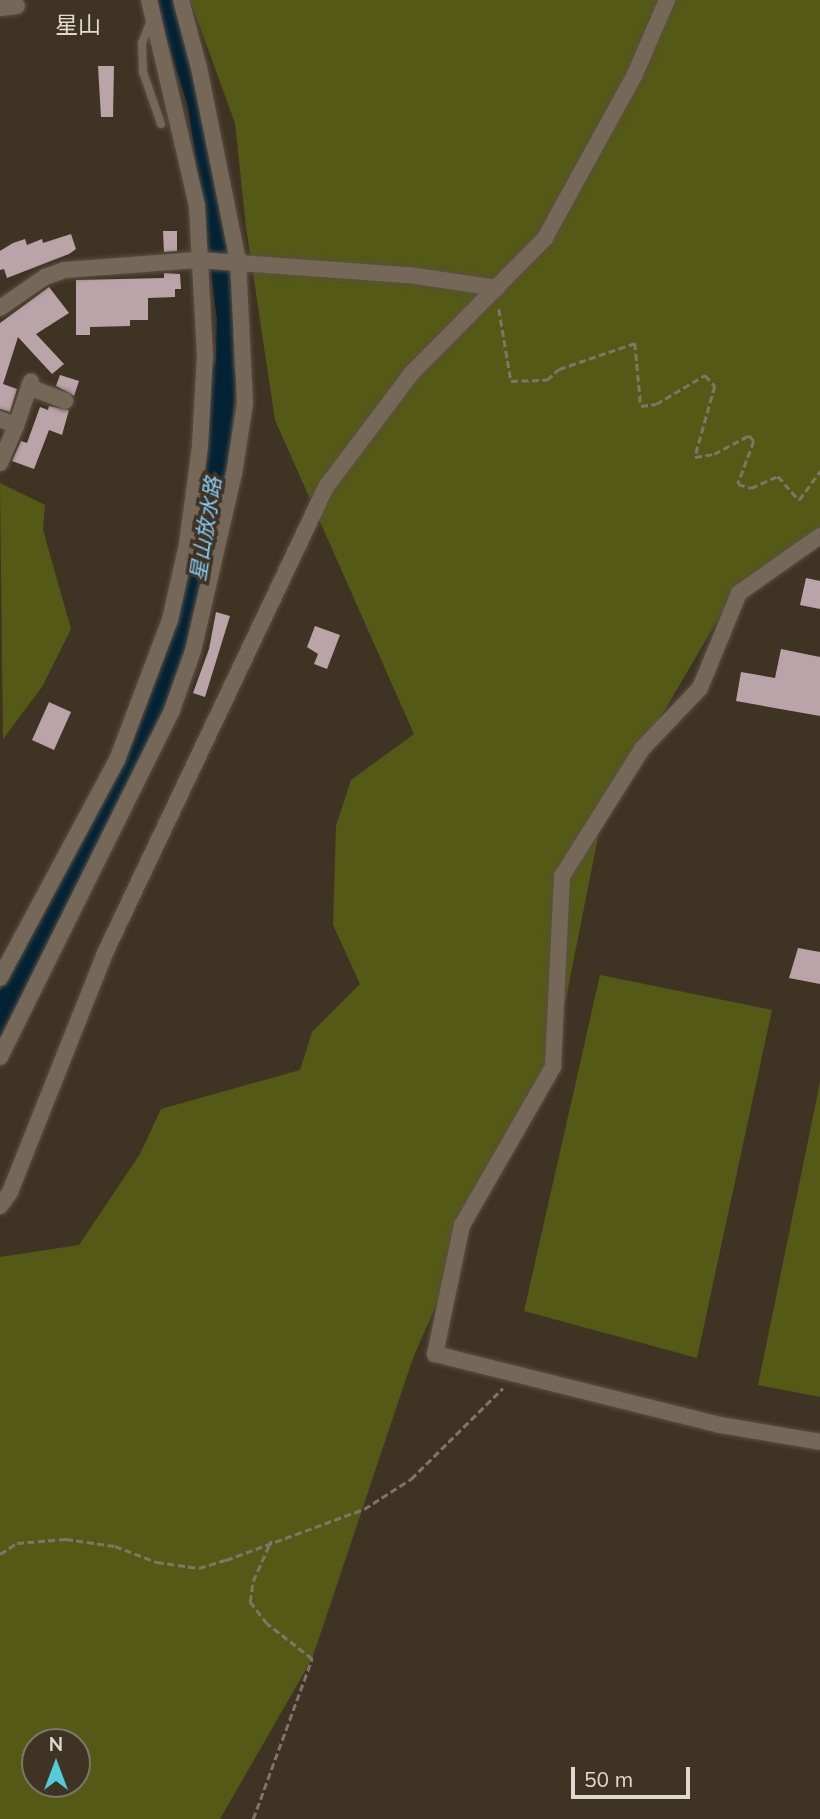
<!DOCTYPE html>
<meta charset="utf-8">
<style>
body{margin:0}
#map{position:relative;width:820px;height:1819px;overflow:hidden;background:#3f3324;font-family:Mulish,"Noto Sans JP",sans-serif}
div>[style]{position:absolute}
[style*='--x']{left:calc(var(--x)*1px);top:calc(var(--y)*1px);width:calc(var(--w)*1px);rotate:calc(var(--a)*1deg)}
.green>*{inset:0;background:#555916}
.water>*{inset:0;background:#032335}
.river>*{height:28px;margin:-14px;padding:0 14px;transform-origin:14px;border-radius:14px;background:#032335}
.building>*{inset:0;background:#bba3aa}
.path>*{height:2.5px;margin-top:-1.25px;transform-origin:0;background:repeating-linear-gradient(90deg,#7e7467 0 7px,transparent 0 10.5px)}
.roads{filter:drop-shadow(0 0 2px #5a4f43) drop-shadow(0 0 2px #5a4f43)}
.lane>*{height:8px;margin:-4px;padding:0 4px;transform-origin:4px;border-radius:4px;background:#766858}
.street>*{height:16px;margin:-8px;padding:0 8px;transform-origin:8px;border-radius:8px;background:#766858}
span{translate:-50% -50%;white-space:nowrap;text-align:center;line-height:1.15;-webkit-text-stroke:7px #3f3324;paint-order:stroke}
.water-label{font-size:21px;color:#85caf6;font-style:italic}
.quarter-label{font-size:23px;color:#e1d9d0}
.north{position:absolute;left:21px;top:1728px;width:70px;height:70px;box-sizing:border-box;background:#3f3324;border:2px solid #807569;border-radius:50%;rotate:0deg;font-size:19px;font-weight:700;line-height:28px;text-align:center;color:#e1d9d0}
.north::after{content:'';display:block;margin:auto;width:24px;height:32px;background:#53cbdb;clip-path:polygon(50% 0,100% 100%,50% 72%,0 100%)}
.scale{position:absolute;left:571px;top:1767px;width:119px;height:32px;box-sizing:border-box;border:4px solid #e1d9d0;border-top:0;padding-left:9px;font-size:21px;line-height:24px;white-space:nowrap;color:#e1d9d0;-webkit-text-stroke:5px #3f3324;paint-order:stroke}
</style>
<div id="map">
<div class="green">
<div style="clip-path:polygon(evenodd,190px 0,820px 0,820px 531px,737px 587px,602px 817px,550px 1079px,522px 1110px,413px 1358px,312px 1659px,220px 1819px,0 1819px,0 1257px,79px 1245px,140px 1154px,161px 1109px,300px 1070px,312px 1032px,360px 984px,333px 925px,336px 826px,351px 780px,414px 734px,275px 420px,246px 227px,235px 123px,190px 0,35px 1742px,77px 1742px,77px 1784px,35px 1784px,35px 1742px)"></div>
<div style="clip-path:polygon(0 483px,45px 505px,43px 530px,71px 629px,42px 687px,3px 739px)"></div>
<div style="clip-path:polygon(600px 975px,772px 1010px,697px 1358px,524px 1311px)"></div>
<div style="clip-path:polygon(820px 1082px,820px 1397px,758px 1385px)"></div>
</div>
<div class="water">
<div style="clip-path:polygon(154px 0,175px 0,197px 74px,234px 280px,232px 426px,214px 411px,217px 319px,198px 177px,188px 106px)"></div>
</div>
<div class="river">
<div style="--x:0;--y:1022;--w:339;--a:-62.8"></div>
<div style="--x:155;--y:721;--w:72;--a:-70.6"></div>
<div style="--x:179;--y:653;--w:133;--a:-77"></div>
<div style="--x:209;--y:523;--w:147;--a:-84.9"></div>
</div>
<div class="building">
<div style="clip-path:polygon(98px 66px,114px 66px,113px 117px,101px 117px)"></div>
<div style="clip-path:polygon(163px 231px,177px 231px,177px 251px,164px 252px)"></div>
<div style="clip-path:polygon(71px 234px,76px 249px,69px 254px,7px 278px,4px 269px,0 270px,0 251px,13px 243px,25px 239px,27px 245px,42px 239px,43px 243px)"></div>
<div style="clip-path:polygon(164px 273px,180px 274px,181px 289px,175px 289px,175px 297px,148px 298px,148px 320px,130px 320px,130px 326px,90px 327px,90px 335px,76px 335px,76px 280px,164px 278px)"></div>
<div style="clip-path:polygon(49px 287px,69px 313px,36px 334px,64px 364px,52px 374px,18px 337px,3px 384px,17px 389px,10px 412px,0 409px,0 323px)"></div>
<div style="clip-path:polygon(60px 375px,79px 381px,74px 396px,56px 386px)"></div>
<div style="clip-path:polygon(49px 406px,69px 410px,62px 435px,49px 430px,34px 469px,12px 461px,21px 441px,27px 443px,40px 407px,48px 410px)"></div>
<div style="clip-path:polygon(806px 578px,820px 581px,820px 609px,800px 605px)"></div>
<div style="clip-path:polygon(216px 612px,230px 616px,205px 697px,193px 693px,209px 649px)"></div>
<div style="clip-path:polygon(315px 626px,340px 635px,327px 669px,314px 664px,318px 654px,307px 647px)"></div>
<div style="clip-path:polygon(781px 649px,820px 657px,820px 716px,736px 701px,741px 672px,775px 678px)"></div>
<div style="clip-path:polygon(49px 702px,71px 712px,54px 750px,32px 740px)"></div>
<div style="clip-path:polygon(798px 948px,820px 952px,820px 984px,789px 978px)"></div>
</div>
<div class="path">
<div style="--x:499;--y:309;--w:73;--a:80.5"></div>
<div style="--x:511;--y:381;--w:36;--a:-2"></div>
<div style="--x:547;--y:380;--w:16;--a:-43"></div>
<div style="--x:559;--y:369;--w:80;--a:-18.9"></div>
<div style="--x:635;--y:343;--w:63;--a:84.6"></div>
<div style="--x:641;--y:406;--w:15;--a:-8"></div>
<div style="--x:656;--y:404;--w:57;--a:-30.6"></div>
<div style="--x:705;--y:375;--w:15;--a:48"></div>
<div style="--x:715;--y:386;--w:74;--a:105.7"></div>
<div style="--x:695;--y:457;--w:19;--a:-9"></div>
<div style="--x:714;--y:454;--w:40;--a:-28"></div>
<div style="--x:749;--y:435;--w:8;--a:50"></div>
<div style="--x:754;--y:441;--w:46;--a:110.4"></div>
<div style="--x:738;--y:484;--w:14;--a:17"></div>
<div style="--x:751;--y:488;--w:30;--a:-24"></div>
<div style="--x:778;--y:476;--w:32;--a:49"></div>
<div style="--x:799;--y:500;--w:36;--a:-54"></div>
<div style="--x:0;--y:1554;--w:20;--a:-33"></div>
<div style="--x:17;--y:1543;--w:49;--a:-4.7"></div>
<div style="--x:66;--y:1539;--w:49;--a:8.1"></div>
<div style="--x:115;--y:1546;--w:45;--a:20.9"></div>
<div style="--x:157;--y:1562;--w:42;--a:8.1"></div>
<div style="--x:199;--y:1568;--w:28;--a:-17"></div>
<div style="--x:226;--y:1560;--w:147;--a:-20.3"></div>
<div style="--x:364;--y:1509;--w:56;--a:-32.6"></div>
<div style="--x:411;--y:1479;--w:129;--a:-44.7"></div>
<div style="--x:253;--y:1819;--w:171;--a:-69.8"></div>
<div style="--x:312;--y:1659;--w:57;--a:-142.1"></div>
<div style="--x:267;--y:1624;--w:28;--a:-128"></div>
<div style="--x:250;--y:1602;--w:21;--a:-82"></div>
<div style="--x:253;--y:1581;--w:44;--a:-65.8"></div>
</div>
<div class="roads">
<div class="lane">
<div style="--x:151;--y:20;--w:25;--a:111"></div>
<div style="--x:142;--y:43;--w:29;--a:88"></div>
<div style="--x:143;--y:72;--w:55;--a:70.9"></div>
</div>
<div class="street">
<div style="--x:0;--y:8;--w:17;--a:-7"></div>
<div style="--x:0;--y:308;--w:55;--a:-34.6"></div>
<div style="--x:45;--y:277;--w:20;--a:-20"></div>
<div style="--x:64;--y:270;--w:134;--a:-4.3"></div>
<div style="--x:198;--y:260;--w:212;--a:4.1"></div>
<div style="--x:409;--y:275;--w:89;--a:8.4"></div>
<div style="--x:29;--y:387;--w:39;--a:21"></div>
<div style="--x:0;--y:419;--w:17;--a:24"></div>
<div style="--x:16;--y:426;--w:47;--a:-71.6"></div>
<div style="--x:0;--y:463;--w:40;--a:-66.6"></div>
<div style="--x:820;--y:536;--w:99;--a:144.9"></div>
<div style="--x:739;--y:593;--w:103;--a:112.3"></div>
<div style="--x:700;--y:688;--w:84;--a:133.6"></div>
<div style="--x:642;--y:749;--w:150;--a:122.2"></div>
<div style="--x:562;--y:876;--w:191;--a:92.7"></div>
<div style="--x:553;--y:1067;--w:182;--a:119.9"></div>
<div style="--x:462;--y:1225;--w:132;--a:101.8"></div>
<div style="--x:435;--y:1354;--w:294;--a:14"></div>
<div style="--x:720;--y:1425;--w:101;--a:9.6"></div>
<div style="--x:0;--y:978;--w:247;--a:-61.8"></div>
<div style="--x:117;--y:760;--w:150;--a:-69.3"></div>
<div style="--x:170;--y:620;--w:78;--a:-77.4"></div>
<div style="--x:187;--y:544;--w:99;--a:-82.4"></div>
<div style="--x:200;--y:446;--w:91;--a:-86.9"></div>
<div style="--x:205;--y:355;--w:149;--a:-93.1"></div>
<div style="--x:197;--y:206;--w:212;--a:-103.1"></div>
<div style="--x:0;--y:1057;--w:387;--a:-63.6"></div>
<div style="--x:172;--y:710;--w:63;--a:-70.4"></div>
<div style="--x:193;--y:651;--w:182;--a:-77"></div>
<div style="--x:234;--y:474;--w:72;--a:-81.2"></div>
<div style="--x:245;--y:403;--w:142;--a:-92.8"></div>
<div style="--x:238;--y:261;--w:197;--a:-101.4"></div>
<div style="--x:199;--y:68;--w:70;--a:-104.8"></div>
<div style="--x:0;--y:1206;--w:17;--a:-54"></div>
<div style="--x:10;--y:1192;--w:257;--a:-68.3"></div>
<div style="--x:105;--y:953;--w:516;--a:-64.63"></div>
<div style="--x:326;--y:487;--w:143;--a:-53"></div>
<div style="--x:412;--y:373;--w:190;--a:-45.4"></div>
<div style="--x:545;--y:238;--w:187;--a:-61.2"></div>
<div style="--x:635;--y:74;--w:81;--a:-66.6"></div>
</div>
</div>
<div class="water-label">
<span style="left:205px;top:529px;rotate:-81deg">星山放水路</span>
</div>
<div class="quarter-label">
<span style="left:78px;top:25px">星山</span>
</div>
<div class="north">N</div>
<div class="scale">50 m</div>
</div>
